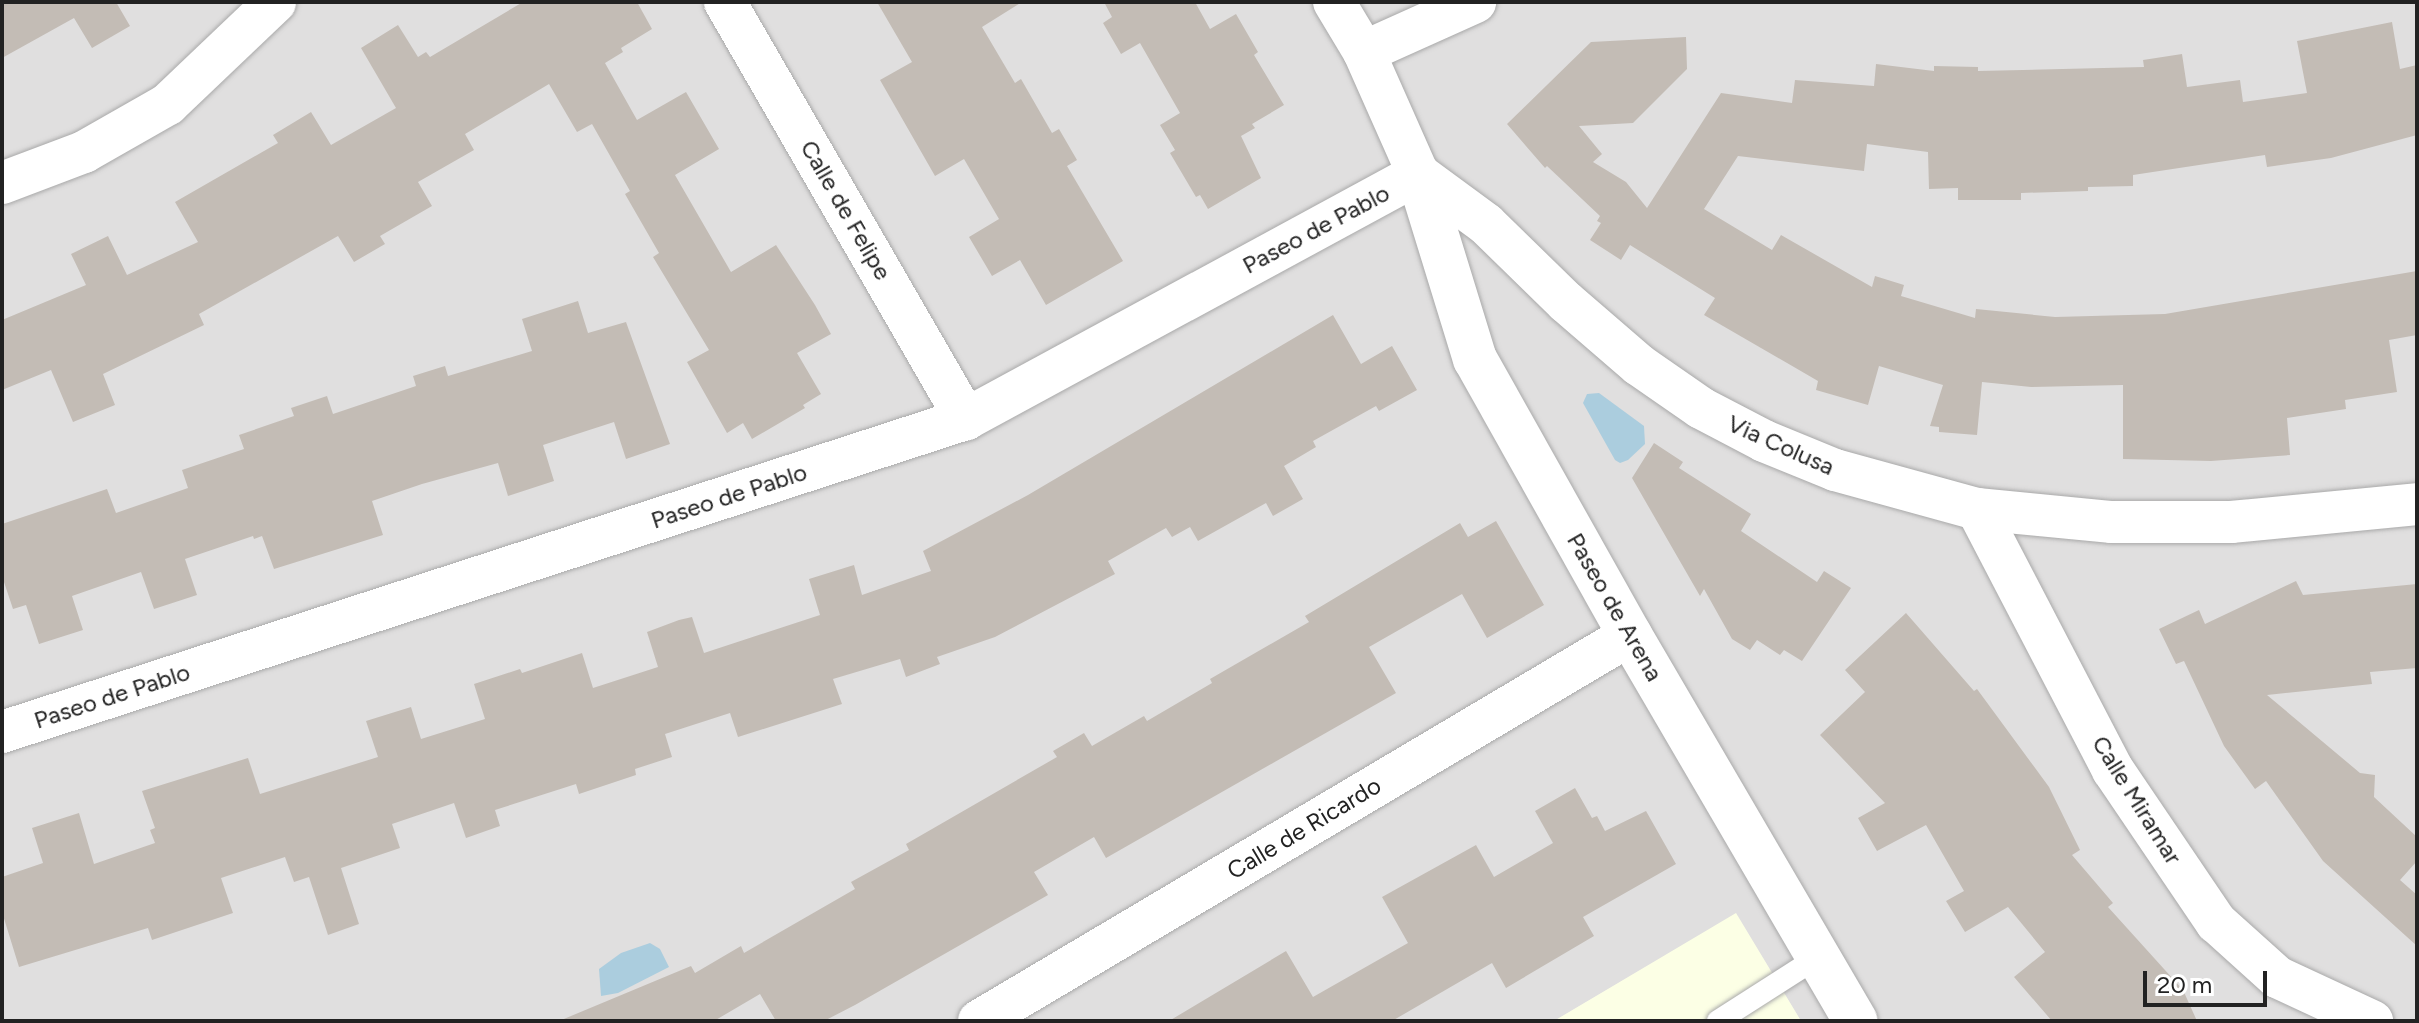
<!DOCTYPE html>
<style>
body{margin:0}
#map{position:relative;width:2419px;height:1023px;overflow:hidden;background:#f2f0e9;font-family:Figtree,sans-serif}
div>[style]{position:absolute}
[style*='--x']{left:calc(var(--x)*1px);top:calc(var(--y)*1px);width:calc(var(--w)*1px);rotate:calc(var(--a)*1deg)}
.residential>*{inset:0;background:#e0dfdf}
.education>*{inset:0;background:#fcffe5}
.water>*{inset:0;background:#abcdde}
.building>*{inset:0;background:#c3bcb5}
.roads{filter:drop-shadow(0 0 2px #a9a9a9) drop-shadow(0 0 2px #a9a9a9)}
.service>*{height:22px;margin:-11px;padding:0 11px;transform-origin:11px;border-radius:11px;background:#fff}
.minor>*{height:42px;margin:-21px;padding:0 21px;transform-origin:21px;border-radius:21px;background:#fff}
.tertiary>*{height:44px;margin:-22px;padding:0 22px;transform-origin:22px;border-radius:22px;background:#fff}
span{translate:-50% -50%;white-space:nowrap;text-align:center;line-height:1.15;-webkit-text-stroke:7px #fff;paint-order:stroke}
.street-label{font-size:24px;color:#222}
.frame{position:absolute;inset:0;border:4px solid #222;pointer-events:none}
.scale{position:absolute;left:2143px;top:971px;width:124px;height:36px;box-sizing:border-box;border:4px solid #222;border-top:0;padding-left:10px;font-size:24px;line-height:28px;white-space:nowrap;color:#222;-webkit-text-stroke:6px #fff;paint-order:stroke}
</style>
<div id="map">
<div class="residential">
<div style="clip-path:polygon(2px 2px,2417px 2px,2417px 1021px,1801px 1021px,1736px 914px,1554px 1021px,2px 1021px)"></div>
</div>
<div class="education">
<div style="clip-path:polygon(1736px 913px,1801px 1021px,1554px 1021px)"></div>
</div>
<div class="water">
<div style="clip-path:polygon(1599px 393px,1644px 426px,1645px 444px,1628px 460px,1620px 463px,1615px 460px,1583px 403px,1587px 394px)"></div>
<div style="clip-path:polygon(650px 943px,660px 949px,669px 967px,618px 993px,601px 996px,599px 969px,621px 953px)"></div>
</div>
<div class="building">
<div style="clip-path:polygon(2px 2px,116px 2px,130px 26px,92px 48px,74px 18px,2px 58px)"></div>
<div style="clip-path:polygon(523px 2px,637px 2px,652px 29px,621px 48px,623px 52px,605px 63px,637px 120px,686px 92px,719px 149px,675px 175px,731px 272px,776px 245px,815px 305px,831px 334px,797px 353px,821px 394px,803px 405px,805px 408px,752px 439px,743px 423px,727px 433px,687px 362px,709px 350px,653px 257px,659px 253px,625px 194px,630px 191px,592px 124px,577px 132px,549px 84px,465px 134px,474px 150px,418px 182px,432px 206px,380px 236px,385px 244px,354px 262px,338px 236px,199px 314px,204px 325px,103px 374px,115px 405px,73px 422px,51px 370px,2px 390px,2px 320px,86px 285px,71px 254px,108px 236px,127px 275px,198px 242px,175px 202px,278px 143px,273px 135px,311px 112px,331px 145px,396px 108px,361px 48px,398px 25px,418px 57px,426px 52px,430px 57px)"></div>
<div style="clip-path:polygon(877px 2px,1022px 2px,982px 27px,1015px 83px,1021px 79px,1052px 133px,1059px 129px,1077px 160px,1067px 166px,1123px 261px,1046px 305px,1020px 260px,992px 276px,969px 237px,999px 219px,964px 159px,935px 176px,880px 80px,912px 62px)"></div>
<div style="clip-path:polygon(1104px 2px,1195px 2px,1210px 29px,1236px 14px,1258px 52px,1254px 55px,1284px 105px,1252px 124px,1255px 128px,1241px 136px,1261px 178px,1208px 209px,1200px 195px,1196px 197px,1170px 153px,1175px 150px,1160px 125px,1180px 113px,1140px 43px,1121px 54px,1103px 23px,1112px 17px)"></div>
<div style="clip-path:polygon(2392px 22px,2400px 69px,2417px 65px,2417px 135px,2331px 158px,2267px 167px,2265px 155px,2133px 175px,2133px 186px,2088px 187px,2088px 191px,2021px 193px,2021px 200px,1958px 200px,1958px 188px,1929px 189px,1928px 152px,1867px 144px,1864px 171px,1738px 156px,1704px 209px,1772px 250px,1781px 235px,1872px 287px,1875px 276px,1904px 285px,1901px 296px,1975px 318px,1976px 309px,2055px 317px,2165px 314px,2417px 271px,2417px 335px,2389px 340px,2397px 392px,2345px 400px,2346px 409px,2287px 418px,2290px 455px,2211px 461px,2123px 459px,2123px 385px,2031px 387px,1982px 382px,1977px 435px,1939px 432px,1939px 427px,1930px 426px,1943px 385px,1879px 366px,1868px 405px,1816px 390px,1818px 381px,1704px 315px,1715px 298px,1630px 245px,1621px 260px,1590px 240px,1601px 223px,1597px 221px,1600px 216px,1547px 166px,1545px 168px,1507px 124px,1591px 42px,1686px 37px,1687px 69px,1633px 123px,1579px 126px,1602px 154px,1593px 162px,1626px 182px,1647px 208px,1721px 93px,1792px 103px,1795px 80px,1874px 86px,1876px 64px,1934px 71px,1934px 66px,1978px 67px,1978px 71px,2144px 67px,2143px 60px,2182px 54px,2187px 87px,2240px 80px,2243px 102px,2307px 93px,2297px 41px)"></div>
<div style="clip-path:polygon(578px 301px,588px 333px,626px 322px,670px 444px,626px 459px,614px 422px,543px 445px,554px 481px,508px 496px,498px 463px,422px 484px,372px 501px,383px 535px,274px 569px,262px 536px,254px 539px,253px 536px,185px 559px,197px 595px,154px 609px,141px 572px,72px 596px,83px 630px,39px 644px,26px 605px,13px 609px,2px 576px,2px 524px,107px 489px,116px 513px,188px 488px,182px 470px,244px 449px,239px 435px,294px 416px,291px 408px,327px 396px,333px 414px,416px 386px,413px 376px,445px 366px,448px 376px,532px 351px,522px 319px)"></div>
<div style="clip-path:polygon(1333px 315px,1361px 364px,1392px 346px,1417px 390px,1379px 411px,1376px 406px,1313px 441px,1316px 447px,1284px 466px,1303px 499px,1273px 516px,1266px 503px,1198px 541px,1190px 527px,1172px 537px,1166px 528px,1108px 561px,1115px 574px,995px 637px,937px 657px,940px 664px,906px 677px,900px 659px,833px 679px,842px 704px,738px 737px,730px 713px,665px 734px,672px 757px,635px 769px,636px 775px,579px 794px,576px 784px,495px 810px,500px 826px,466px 838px,454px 803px,392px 824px,400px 848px,341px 868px,359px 924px,328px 935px,309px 877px,294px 882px,285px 857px,221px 878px,233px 913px,152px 940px,148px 928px,19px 967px,2px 912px,2px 877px,43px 863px,32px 828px,79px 813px,94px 864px,155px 843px,150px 830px,155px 828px,142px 791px,248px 758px,260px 794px,378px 757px,366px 721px,411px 707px,421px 739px,485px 719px,474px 684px,520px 669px,522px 673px,582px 653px,593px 688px,658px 667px,647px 632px,679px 620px,692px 617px,704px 653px,820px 615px,809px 579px,854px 565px,862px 595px,931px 571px,923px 551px,1028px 495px)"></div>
<div style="clip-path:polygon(1654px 443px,1683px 462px,1679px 468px,1751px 514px,1741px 531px,1817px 582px,1824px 571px,1851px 588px,1802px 661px,1784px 650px,1780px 655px,1757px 640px,1750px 650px,1732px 639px,1704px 589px,1700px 596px,1632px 478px)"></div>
<div style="clip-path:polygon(1496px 521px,1544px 605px,1487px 638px,1462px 594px,1369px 647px,1396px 693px,1106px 858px,1094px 837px,1034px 872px,1048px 895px,855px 1005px,824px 1021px,776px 1021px,760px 994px,714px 1021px,559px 1021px,691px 966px,695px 973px,741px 946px,744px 953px,855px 889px,851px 882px,909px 850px,906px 844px,1057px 757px,1053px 751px,1084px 733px,1092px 746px,1144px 716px,1147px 721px,1212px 683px,1210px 679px,1309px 622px,1305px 616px,1460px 523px,1468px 537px)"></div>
<div style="clip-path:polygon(2296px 581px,2303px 595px,2417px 584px,2417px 668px,2370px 672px,2372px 684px,2267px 695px,2360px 773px,2375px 775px,2374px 797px,2417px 837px,2417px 861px,2400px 880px,2417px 895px,2417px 946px,2323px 861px,2266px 781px,2255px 789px,2224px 746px,2184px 661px,2176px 664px,2159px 629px,2199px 610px,2205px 624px)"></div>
<div style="clip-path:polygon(1906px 613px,1974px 691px,1977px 689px,2049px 787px,2080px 850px,2072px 855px,2113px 903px,2108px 907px,2183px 990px,2197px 1021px,2052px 1021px,2014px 977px,2045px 952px,2008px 907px,1965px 932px,1946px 901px,1964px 891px,1926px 825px,1877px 851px,1858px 818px,1885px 803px,1820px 735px,1865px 692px,1845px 670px)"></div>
<div style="clip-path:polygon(1575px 788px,1592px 818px,1597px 816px,1605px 831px,1646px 811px,1676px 864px,1583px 917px,1594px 936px,1506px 988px,1492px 963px,1392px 1021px,1169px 1021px,1286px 951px,1313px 997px,1408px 943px,1382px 897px,1476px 845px,1494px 877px,1553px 843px,1535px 811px)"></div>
</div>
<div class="roads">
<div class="service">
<div style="--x:1718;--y:1021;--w:119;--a:-32.6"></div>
</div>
<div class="minor">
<div style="--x:725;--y:2;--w:482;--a:60"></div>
<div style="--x:1334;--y:2;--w:58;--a:59"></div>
<div style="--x:1364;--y:52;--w:133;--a:66.1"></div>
<div style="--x:1418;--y:174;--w:84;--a:36.3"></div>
<div style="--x:1486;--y:224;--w:112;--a:44.3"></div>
<div style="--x:1566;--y:302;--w:96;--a:40.8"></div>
<div style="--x:1639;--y:365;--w:75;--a:34.7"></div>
<div style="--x:1701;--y:408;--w:71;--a:27.6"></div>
<div style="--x:1764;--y:441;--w:77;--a:22.2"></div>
<div style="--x:1835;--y:470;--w:147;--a:15.4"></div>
<div style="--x:1977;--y:509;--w:136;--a:5.5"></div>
<div style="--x:2112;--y:522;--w:119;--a:0"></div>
<div style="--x:2231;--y:522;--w:187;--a:-5.5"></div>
<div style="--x:1364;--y:52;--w:122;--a:-24.2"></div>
<div style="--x:2;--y:183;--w:88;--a:-20.7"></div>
<div style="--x:84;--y:152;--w:97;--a:-29.7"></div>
<div style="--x:168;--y:104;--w:148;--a:-43.6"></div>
<div style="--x:1977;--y:509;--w:294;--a:62.5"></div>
<div style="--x:2113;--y:770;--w:184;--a:55.9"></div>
<div style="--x:2216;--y:922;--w:82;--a:42"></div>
<div style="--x:2277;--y:977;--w:105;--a:24.9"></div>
<div style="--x:2;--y:732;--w:1014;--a:-17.99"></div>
<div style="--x:966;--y:419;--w:514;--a:-28.46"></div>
<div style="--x:979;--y:1021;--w:757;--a:-30.67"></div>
</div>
<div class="tertiary">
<div style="--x:1418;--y:174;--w:194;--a:72.9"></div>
<div style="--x:1475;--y:359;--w:317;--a:60.7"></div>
<div style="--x:1630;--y:635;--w:447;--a:59.7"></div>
</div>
</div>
<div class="street-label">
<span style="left:846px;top:210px;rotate:60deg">Calle de Felipe</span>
<span style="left:1316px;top:229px;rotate:-28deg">Paseo de Pablo</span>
<span style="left:1781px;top:445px;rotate:24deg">Via Colusa</span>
<span style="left:729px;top:496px;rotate:-18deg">Paseo de Pablo</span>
<span style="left:1615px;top:607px;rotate:60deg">Paseo de Arena</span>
<span style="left:112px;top:696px;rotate:-18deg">Paseo de Pablo</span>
<span style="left:2137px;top:800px;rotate:58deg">Calle Miramar</span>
<span style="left:1304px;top:828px;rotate:-31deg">Calle de Ricardo</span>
</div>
<div class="frame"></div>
<div class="scale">20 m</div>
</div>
